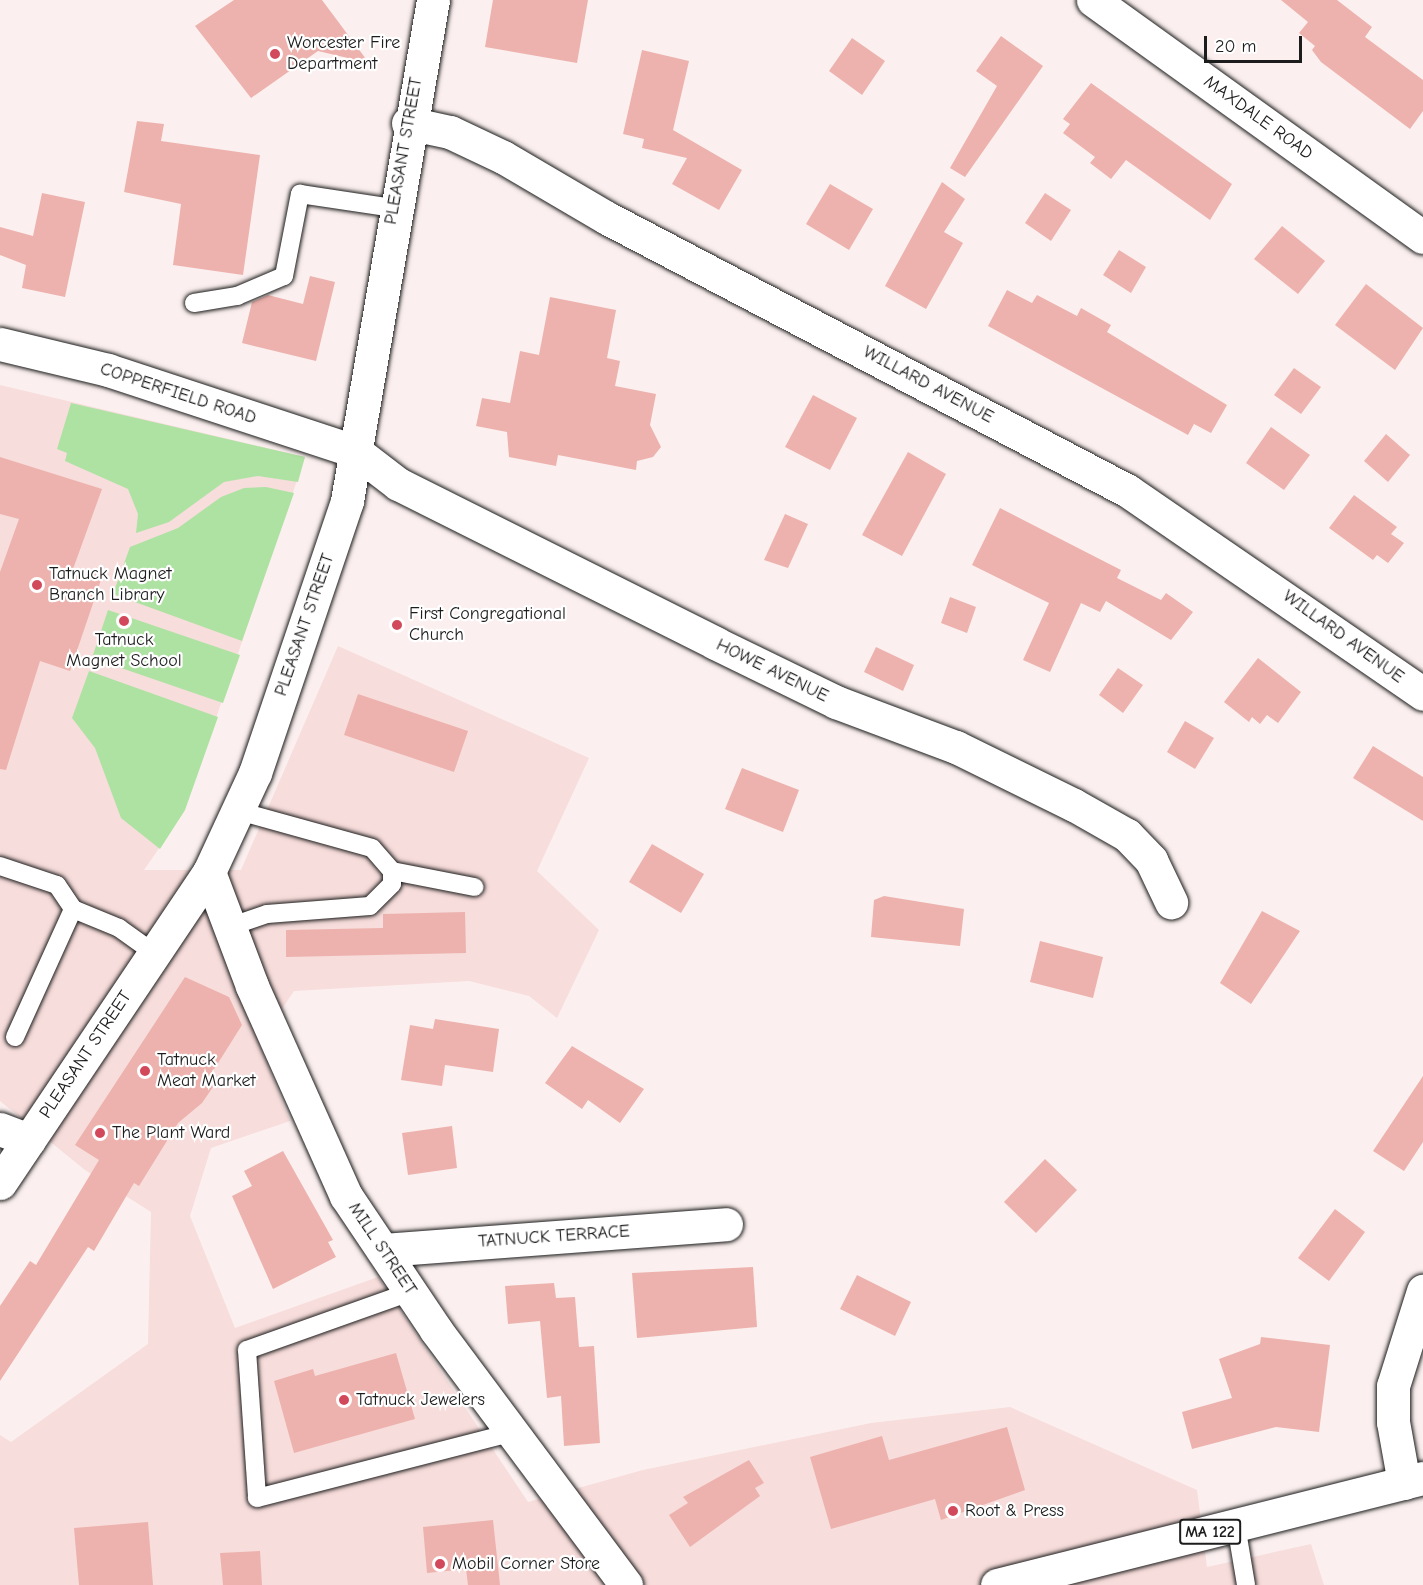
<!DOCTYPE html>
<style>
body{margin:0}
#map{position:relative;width:1423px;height:1585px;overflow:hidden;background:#fbf0ef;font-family:"Comic Neue",sans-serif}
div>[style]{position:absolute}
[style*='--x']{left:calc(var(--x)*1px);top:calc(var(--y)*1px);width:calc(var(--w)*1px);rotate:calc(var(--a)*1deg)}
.built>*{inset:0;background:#f7dddb}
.green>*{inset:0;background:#aee2a3}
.building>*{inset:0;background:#edb2ad}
.roads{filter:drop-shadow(0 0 2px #1c1c1c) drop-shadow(0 0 2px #1c1c1c)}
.service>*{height:18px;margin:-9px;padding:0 9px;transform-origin:9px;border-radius:9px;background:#fff}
.minor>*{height:33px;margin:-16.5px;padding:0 16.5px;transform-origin:16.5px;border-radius:16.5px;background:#fff}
.secondary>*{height:33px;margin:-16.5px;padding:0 16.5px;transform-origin:16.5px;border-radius:16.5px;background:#fff}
.primary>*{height:33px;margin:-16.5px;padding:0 16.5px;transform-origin:16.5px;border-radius:16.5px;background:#fff}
.dots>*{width:16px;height:16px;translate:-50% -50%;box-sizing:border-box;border:3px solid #fff;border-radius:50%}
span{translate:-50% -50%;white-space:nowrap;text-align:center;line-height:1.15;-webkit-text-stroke:4.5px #fff;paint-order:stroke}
.shield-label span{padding:2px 4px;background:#fff;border:2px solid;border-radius:4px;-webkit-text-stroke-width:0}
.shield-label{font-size:16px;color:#1c1c1c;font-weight:700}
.poi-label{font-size:18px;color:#1c1c1c}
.left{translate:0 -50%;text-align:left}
.street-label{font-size:18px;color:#1c1c1c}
.scale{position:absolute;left:1204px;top:36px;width:98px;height:27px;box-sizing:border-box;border:3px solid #1c1c1c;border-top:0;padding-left:8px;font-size:18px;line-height:21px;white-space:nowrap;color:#1c1c1c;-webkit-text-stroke:4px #fff;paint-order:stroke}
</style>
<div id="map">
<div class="built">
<div style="clip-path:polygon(0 385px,305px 457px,184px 812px,144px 870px,241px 870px,338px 646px,589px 758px,537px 871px,599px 930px,557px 1018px,529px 996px,469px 981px,294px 991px,259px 1043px,290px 1121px,211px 1148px,190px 1216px,235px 1328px,378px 1277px,528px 1502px,643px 1470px,871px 1423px,1010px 1407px,1197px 1490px,1207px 1567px,1311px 1544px,1324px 1585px,0 1585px,0 1435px,11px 1442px,148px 1344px,151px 1212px,85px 1170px,0 1101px)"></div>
</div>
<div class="green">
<div style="clip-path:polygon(71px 403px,305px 457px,298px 482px,258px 476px,224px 482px,169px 522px,136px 533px,138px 514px,128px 489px,65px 461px,67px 453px,57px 449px)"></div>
<div style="clip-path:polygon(266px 487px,294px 493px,242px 641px,113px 594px,130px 547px,178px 528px,221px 497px,244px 488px)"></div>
<div style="clip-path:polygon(108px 610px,240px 655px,223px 703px,92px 658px)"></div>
<div style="clip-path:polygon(89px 671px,218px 717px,185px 810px,160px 849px,121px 818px,95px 748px,72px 718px)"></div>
</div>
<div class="building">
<div style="clip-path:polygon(234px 0,322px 0,369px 63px,318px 51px,251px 98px,195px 26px)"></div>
<div style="clip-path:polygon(493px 0,588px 0,577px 63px,485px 47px)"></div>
<div style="clip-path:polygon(1281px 0,1337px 0,1372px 27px,1365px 37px,1423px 80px,1423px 111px,1410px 129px,1321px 62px,1312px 50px,1315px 46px,1299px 33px,1308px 22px)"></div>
<div style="clip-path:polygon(1001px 36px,1043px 66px,965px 177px,950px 168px,997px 86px,976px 71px)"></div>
<div style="clip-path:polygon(852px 38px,885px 61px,862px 95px,829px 71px)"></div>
<div style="clip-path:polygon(642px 50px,689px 61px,673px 130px,742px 170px,719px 210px,672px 184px,687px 158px,642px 148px,644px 139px,623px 134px)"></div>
<div style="clip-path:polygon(1091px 83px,1232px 184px,1210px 220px,1126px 160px,1111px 179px,1090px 163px,1095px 157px,1063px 133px,1070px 124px,1063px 119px)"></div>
<div style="clip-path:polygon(137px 121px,164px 124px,161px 141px,260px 155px,243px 275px,173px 265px,181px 204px,124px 192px)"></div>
<div style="clip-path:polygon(942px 182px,965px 199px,944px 232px,963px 243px,926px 309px,885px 286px)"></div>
<div style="clip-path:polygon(830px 184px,873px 209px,849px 250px,806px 224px)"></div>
<div style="clip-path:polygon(42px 193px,85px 202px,65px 297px,22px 288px,26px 265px,0 255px,0 227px,33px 236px)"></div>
<div style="clip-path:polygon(1045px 193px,1071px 210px,1051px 241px,1025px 223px)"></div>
<div style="clip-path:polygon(1282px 226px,1325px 261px,1298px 294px,1254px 259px)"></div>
<div style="clip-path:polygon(1119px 250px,1146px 267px,1131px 293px,1103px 275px)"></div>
<div style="clip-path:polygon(310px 276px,335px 282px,316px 361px,242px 343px,252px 302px,268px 295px,303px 304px)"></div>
<div style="clip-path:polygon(1366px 284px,1423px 328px,1395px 370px,1335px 325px)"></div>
<div style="clip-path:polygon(1007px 290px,1032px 303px,1037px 295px,1077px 316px,1081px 308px,1111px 325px,1107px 332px,1227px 405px,1211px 433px,1194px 424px,1188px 435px,988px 326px)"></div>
<div style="clip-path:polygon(550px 297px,616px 310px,607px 358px,620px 361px,615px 386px,656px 394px,650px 425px,661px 447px,653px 457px,637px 461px,636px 470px,558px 455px,556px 466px,509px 457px,507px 432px,476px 426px,482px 398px,510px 403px,520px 351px,539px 355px)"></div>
<div style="clip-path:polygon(1294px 368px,1321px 387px,1301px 414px,1274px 395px)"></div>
<div style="clip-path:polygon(813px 395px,857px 418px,830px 470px,785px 447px)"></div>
<div style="clip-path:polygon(1271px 427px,1310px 455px,1284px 490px,1246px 463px)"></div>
<div style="clip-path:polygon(1386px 434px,1410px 455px,1388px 482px,1364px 461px)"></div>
<div style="clip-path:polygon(908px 452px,946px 474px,902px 556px,862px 535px)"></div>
<div style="clip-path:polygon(0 457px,102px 489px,73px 569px,103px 574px,70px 671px,40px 661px,6px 770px,0 769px,0 572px,19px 519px,0 514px)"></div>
<div style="clip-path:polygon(1354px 495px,1397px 527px,1391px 534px,1404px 543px,1388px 563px,1377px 555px,1373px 560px,1329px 528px)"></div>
<div style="clip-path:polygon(1000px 508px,1121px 570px,1117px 578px,1161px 600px,1166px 593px,1193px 612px,1171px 640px,1106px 601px,1100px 612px,1081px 603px,1050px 672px,1023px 660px,1049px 603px,972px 565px)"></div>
<div style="clip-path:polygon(785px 514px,808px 524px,788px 568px,764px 560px)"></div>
<div style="clip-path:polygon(950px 597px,976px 607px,967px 633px,941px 623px)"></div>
<div style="clip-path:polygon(876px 647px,914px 665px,903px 691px,864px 672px)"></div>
<div style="clip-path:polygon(1258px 658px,1301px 692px,1278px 723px,1267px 715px,1260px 724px,1252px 717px,1249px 722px,1224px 702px)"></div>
<div style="clip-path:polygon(1118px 668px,1143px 685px,1123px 713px,1099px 695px)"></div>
<div style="clip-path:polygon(358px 694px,468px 731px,454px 772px,344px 735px)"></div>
<div style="clip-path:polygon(1185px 721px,1214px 738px,1195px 769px,1167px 752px)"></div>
<div style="clip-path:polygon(1373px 746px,1423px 777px,1423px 821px,1353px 778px)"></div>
<div style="clip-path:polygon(742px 768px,799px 790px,783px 832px,725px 809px)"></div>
<div style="clip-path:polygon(652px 844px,704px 874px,681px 913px,629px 882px)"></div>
<div style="clip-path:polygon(884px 896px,964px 909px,960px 946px,871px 937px,874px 900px)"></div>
<div style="clip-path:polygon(1262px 911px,1300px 931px,1251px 1004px,1220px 983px)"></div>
<div style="clip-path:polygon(465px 912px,466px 953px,286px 957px,286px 930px,383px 928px,383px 914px)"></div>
<div style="clip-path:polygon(1040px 941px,1103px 957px,1093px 998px,1030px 982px)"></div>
<div style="clip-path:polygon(185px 977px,229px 997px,242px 1025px,208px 1079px,215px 1084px,202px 1103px,178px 1123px,139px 1186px,134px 1183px,94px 1251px,88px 1247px,0 1381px,0 1306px,30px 1261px,36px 1265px,99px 1160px,75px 1145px)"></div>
<div style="clip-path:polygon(435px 1019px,499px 1029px,493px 1072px,445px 1065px,442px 1086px,401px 1080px,410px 1025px,433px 1029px)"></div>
<div style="clip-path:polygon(572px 1046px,644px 1089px,620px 1123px,588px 1100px,582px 1109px,545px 1083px)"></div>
<div style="clip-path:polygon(1423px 1076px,1423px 1142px,1404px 1171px,1373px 1151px)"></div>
<div style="clip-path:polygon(452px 1126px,457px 1168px,408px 1175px,402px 1133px)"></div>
<div style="clip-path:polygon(283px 1151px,333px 1240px,328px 1242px,336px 1257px,273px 1289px,232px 1196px,252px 1186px,244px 1171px)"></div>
<div style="clip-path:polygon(1045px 1159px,1077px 1190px,1036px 1233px,1004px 1202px)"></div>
<div style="clip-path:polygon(1335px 1209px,1365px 1232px,1329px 1281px,1298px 1258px)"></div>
<div style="clip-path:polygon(753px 1267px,757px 1327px,637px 1338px,632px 1273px)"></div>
<div style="clip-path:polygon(857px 1275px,911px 1302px,895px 1336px,840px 1309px)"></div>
<div style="clip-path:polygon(554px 1283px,556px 1298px,575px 1297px,579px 1347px,594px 1346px,600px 1443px,564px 1446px,561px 1396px,547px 1398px,540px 1321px,508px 1324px,505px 1286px)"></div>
<div style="clip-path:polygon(1261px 1337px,1330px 1345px,1319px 1432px,1276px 1427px,1192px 1449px,1182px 1412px,1232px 1398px,1219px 1359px,1260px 1344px)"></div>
<div style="clip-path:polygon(396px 1353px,415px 1419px,294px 1453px,274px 1381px,313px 1369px,315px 1376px)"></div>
<div style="clip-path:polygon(1007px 1427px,1025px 1490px,941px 1520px,935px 1499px,831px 1529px,810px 1457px,882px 1436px,889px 1460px)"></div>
<div style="clip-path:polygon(749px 1460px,764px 1483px,755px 1488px,760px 1496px,690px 1547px,669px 1515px,688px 1503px,683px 1497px)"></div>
<div style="clip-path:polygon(493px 1520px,500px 1585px,468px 1585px,466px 1569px,427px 1573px,423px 1527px)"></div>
<div style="clip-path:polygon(148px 1522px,153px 1585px,79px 1585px,74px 1528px)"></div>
<div style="clip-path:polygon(260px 1551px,262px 1585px,223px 1585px,220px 1553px)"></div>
</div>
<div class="roads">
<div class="service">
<div style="--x:194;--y:303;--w:44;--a:-9.2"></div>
<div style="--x:237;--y:296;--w:51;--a:-23.1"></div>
<div style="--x:284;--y:276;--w:84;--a:-79"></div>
<div style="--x:300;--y:194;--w:95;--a:8.5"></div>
<div style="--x:0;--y:866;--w:60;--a:18.4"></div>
<div style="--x:57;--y:885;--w:29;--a:56"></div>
<div style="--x:392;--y:871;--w:84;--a:11"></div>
<div style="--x:229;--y:927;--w:40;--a:-18.9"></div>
<div style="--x:267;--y:914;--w:103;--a:-4.4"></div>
<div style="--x:370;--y:906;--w:31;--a:-45"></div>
<div style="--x:392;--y:884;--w:13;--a:-90"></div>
<div style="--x:392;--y:871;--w:30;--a:-131"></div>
<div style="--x:372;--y:848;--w:138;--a:-164.5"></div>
<div style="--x:15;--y:1037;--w:141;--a:-65.6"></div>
<div style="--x:73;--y:909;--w:50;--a:22.4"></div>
<div style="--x:119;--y:928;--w:43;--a:35.5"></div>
<div style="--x:410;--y:1292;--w:173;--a:160.4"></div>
<div style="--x:247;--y:1350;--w:148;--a:86.1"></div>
<div style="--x:257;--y:1498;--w:262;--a:-14.4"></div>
<div style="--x:1236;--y:1525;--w:61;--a:80.5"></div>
</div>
<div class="minor">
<div style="--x:1093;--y:0;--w:406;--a:35.7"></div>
<div style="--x:408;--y:123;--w:43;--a:12.1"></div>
<div style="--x:450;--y:132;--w:59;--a:25.3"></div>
<div style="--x:503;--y:157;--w:121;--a:30.4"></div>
<div style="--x:607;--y:218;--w:588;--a:27.65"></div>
<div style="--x:1128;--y:491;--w:358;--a:34.5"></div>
<div style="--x:0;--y:344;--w:111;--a:13.5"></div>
<div style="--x:108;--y:370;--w:260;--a:18.2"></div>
<div style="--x:355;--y:451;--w:54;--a:37.5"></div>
<div style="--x:398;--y:484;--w:355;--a:26.6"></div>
<div style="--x:715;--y:643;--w:135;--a:26"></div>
<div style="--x:836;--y:702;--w:128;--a:20.6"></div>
<div style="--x:956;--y:747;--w:131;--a:26.2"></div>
<div style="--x:1074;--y:805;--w:61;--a:29.5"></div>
<div style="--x:1127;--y:835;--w:35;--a:46"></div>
<div style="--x:1151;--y:860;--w:47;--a:64.5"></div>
<div style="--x:0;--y:1129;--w:31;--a:21"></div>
<div style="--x:383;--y:1250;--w:344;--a:-4.3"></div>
<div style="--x:1404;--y:1483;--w:62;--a:-100.2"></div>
<div style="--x:1393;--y:1422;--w:36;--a:-90"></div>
<div style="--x:1393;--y:1386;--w:100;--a:-72.5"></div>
</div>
<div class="secondary">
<div style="--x:209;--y:872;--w:122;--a:69.3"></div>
<div style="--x:252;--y:986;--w:230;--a:65.9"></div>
<div style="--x:346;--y:1196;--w:161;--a:56.1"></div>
<div style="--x:436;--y:1330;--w:318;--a:53.3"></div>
<div style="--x:0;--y:1183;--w:375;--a:-56.1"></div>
<div style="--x:209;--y:872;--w:109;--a:-65.1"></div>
<div style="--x:255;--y:773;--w:287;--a:-71.3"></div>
<div style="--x:347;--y:501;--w:508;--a:-80.26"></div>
</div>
<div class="primary">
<div style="--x:997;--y:1585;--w:439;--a:-14.1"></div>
</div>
</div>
<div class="dots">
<div style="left:275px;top:54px;background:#d1495b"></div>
<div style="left:37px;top:585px;background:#d1495b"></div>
<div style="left:124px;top:621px;background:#d1495b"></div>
<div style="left:397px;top:625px;background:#d1495b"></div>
<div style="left:145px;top:1071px;background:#d1495b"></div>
<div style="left:100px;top:1133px;background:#d1495b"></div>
<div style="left:344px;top:1400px;background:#d1495b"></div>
<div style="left:953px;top:1511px;background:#d1495b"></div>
<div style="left:440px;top:1564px;background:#d1495b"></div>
</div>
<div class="shield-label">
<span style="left:1210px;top:1532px">MA 122</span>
</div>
<div class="poi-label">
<span class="left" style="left:287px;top:54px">Worcester Fire<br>Department</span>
<span class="left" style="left:49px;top:585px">Tatnuck Magnet<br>Branch Library</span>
<span class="left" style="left:409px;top:625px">First Congregational<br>Church</span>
<span style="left:124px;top:651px">Tatnuck<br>Magnet School</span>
<span class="left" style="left:157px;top:1071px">Tatnuck<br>Meat Market</span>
<span class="left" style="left:112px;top:1133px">The Plant Ward</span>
<span class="left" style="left:356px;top:1400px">Tatnuck Jewelers</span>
<span class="left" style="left:965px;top:1511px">Root &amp; Press</span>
<span class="left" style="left:452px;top:1564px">Mobil Corner Store</span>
</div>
<div class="street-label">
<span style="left:1258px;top:118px;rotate:36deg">MAXDALE ROAD</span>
<span style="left:404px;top:151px;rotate:-80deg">PLEASANT STREET</span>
<span style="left:928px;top:385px;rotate:28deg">WILLARD AVENUE</span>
<span style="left:178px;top:394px;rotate:18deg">COPPERFIELD ROAD</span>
<span style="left:305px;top:625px;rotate:-71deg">PLEASANT STREET</span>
<span style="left:1343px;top:637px;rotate:36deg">WILLARD AVENUE</span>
<span style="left:772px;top:671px;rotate:26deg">HOWE AVENUE</span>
<span style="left:86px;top:1055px;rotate:-56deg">PLEASANT STREET</span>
<span style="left:554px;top:1237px;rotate:-4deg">TATNUCK TERRACE</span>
<span style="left:382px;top:1249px;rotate:56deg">MILL STREET</span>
</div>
<div class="scale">20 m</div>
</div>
